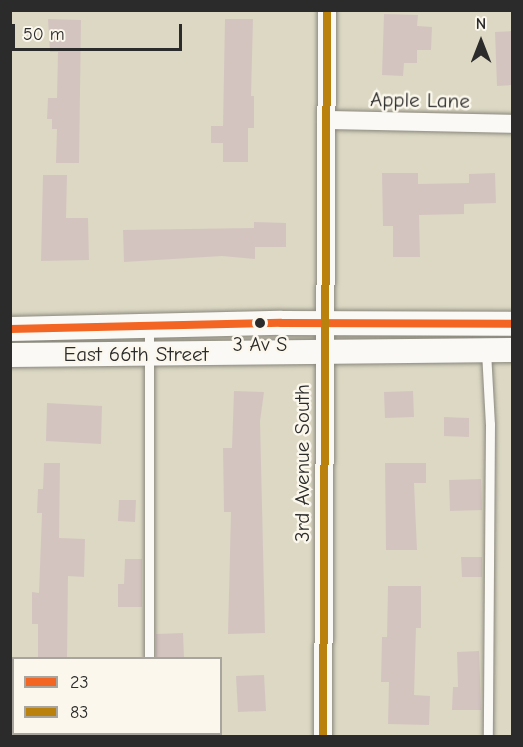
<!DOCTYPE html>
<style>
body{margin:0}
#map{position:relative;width:523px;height:747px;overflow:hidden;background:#dcd8c4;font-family:"Comic Neue",sans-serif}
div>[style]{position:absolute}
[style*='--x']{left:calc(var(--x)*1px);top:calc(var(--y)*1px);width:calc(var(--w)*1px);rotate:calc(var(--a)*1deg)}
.building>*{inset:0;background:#d4c4c0}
.roads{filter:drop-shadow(0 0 2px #89877c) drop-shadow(0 0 2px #89877c)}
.service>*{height:9px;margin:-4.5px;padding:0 4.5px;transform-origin:4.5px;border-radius:4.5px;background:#faf9f6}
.minor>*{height:18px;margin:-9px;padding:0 9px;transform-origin:9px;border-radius:9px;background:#faf9f6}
.secondary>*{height:24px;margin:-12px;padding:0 12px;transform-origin:12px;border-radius:12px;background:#faf9f6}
.bus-1>*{height:8px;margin:-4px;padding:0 4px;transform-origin:4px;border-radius:4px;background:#f26522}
.bus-2>*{height:8px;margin:-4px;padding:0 4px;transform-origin:4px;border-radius:4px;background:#ba810d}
.dots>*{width:16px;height:16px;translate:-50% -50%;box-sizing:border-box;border:3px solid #fbf7ec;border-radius:50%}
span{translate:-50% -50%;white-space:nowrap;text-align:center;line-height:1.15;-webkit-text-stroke:5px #fbf7ec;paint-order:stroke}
.bus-label{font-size:20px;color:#2b2b2b}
.street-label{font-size:21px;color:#2b2b2b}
.frame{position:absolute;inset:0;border:12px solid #2b2b2b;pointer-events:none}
.legend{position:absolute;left:12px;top:657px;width:210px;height:78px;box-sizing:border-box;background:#fbf7ec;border:2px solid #a8a59f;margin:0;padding:8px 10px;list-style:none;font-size:18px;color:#2b2b2b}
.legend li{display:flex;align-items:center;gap:12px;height:30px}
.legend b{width:30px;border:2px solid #a8a59f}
.north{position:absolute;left:451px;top:12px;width:60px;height:60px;-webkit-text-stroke:4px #fbf7ec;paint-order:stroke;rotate:0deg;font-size:16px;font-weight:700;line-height:24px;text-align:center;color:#2b2b2b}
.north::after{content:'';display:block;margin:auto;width:21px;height:27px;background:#2b2b2b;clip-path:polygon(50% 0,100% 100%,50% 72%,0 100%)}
.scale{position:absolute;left:12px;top:24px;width:170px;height:27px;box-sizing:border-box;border:3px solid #2b2b2b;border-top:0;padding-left:8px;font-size:18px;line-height:21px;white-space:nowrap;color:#2b2b2b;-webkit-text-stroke:4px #fbf7ec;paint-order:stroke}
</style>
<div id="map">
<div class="building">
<div style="clip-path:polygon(384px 14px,418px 15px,417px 26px,432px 27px,431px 50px,417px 50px,417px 63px,404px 63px,403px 76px,382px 75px)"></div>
<div style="clip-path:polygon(48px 19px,81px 20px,79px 163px,56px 163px,57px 129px,52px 129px,52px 119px,47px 119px,48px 98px,57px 98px,58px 52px,50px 52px)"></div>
<div style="clip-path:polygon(225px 19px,253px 19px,251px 96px,254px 96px,254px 128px,248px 128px,248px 162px,223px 162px,223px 143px,211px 143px,211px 126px,223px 126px)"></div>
<div style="clip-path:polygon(513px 31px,513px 85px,497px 86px,495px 32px)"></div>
<div style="clip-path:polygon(382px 173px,418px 173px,418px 184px,469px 183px,469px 174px,495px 173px,496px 203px,464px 204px,464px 214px,419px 215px,420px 257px,393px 257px,393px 226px,383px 226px)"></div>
<div style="clip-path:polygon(43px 175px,67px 175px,66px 218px,88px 218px,89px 260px,41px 261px)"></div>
<div style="clip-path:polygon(254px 222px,286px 223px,286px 247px,255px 247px,255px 259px,222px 256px,124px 262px,123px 230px,254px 228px)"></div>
<div style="clip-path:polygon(234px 391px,264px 392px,260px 421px,265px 633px,228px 634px,231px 512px,224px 512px,223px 448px,232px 448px)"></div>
<div style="clip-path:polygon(413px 391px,414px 417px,385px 418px,384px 392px)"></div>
<div style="clip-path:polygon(47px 403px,102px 406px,101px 444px,46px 441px)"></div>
<div style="clip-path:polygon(444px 417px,469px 418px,469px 437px,444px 436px)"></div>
<div style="clip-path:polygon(44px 463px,60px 463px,59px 538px,85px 539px,84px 577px,68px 576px,67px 658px,38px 658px,38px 624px,32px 624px,32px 592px,39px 593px,42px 513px,37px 513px,38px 489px,43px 489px)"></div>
<div style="clip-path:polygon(385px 463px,426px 463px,426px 483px,414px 483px,417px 550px,386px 550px)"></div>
<div style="clip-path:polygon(481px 479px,482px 510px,450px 511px,449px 480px)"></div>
<div style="clip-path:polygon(119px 500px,136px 500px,135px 522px,118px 521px)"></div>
<div style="clip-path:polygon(461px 557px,482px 557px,482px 577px,462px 577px)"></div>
<div style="clip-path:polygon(125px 559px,142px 559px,142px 607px,118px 607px,118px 584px,124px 584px)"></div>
<div style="clip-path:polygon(388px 586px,421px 586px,421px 628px,416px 628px,414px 695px,430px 696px,429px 725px,388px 724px,389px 682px,381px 682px,382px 637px,387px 637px)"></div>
<div style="clip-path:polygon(183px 633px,184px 658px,156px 658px,156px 634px)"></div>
<div style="clip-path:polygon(479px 651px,481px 710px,452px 710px,453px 687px,458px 687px,457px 652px)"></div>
<div style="clip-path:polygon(264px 675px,266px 711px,238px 712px,236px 676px)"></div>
</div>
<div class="roads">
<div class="service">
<div style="--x:486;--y:351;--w:73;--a:86.9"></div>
<div style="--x:490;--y:424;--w:312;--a:90.4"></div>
<div style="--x:149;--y:658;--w:331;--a:-90"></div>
<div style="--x:149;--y:734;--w:2;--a:90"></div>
</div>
<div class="minor">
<div style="--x:326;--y:120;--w:186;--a:1.2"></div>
<div style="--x:323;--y:736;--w:726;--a:-89.68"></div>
</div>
<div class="secondary">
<div style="--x:10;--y:329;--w:271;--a:-1.3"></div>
<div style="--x:281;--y:323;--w:231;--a:0.2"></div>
<div style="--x:10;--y:355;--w:502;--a:-0.57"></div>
</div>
</div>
<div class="bus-1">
<div style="--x:10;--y:329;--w:271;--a:-1.3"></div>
<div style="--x:281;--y:323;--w:231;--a:0.2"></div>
</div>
<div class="bus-2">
<div style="--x:323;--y:736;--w:726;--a:-89.68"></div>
</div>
<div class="dots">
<div style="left:260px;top:323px;background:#2b2b2b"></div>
</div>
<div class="bus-label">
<span style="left:260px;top:344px">3 Av S</span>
</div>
<div class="street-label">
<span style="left:420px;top:100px;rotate:1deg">Apple Lane</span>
<span style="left:136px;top:354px">East 66th Street</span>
<span style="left:302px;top:463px;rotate:-90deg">3rd Avenue South</span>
</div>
<div class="frame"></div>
<ul class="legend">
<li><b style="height:8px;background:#f26522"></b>23</li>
<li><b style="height:8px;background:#ba810d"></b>83</li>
</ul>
<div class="north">N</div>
<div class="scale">50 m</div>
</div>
